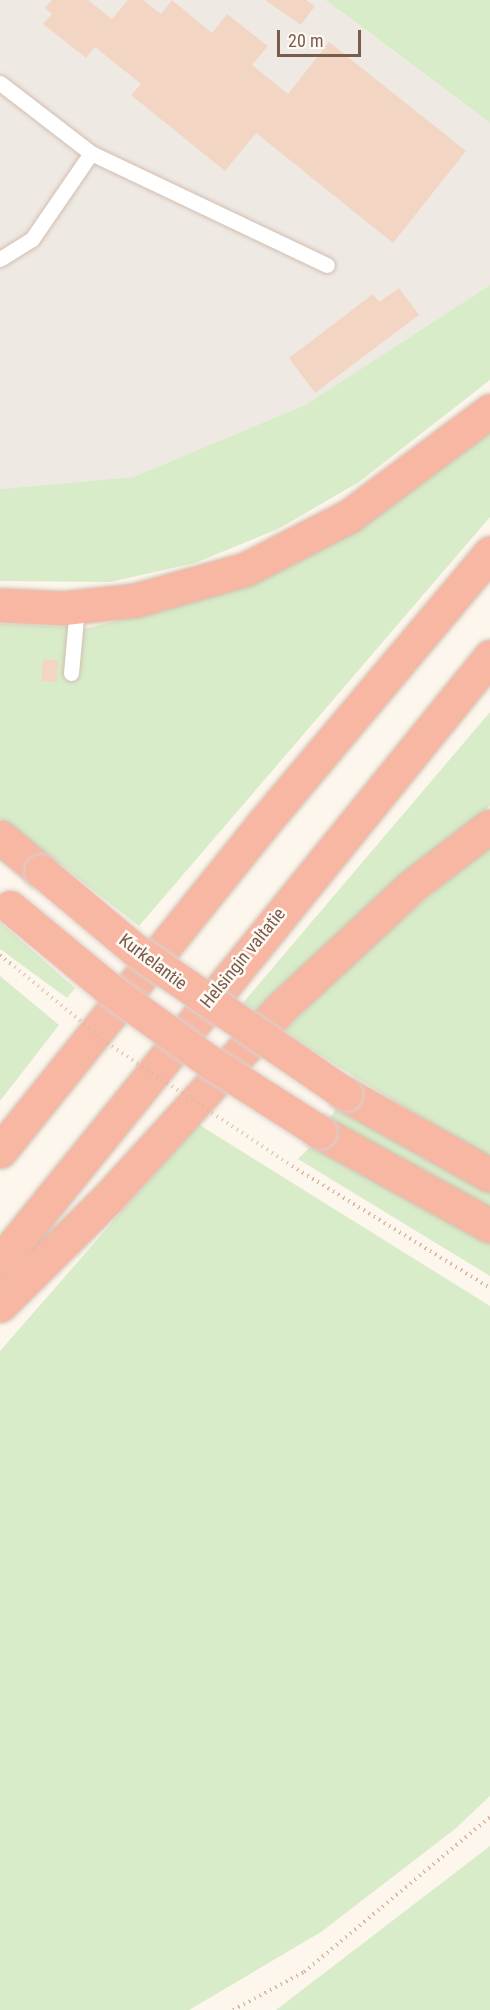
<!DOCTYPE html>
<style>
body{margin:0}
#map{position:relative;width:490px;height:2010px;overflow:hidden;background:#fdf6ec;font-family:"Roboto Condensed",sans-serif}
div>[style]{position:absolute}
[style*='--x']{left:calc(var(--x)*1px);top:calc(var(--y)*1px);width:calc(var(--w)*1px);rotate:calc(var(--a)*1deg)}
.industrial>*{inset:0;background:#efe9e4}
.green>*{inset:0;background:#d8ecc9}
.building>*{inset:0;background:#f3d5c3}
.path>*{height:4px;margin-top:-2px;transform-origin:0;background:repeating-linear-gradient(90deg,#d9b8a5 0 1.5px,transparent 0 6px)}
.roads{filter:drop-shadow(0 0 2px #d1beb0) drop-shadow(0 0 2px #d1beb0)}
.service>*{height:15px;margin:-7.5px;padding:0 7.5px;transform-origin:7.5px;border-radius:7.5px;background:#fff}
.motorway>*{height:33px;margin:-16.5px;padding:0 16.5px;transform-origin:16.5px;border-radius:16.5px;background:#f7b7a3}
.path-bridge>*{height:4px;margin-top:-2px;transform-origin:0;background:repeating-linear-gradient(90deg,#d9b8a5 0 1.5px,transparent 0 6px)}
.bridges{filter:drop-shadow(0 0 2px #dad1cd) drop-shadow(0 0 2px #dad1cd)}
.motorway-bridge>*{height:33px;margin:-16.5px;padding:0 16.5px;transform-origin:16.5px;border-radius:16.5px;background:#f7b7a3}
span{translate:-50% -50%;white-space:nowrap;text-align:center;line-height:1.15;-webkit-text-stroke:5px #fffaf3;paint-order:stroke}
.street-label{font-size:18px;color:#7a5c4d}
.scale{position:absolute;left:277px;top:30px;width:84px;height:27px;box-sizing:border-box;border:3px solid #7a5c4d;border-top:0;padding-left:8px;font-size:18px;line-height:21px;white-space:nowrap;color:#7a5c4d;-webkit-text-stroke:4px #fffaf3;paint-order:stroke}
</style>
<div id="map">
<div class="industrial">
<div style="clip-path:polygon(0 0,325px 0,490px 123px,490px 285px,305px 405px,133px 477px,0 489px)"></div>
</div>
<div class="green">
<div style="clip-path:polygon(325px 0,490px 0,490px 123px,351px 19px)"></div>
<div style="clip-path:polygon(490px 285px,490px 380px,359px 482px,280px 528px,195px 563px,110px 582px,0 581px,0 489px,133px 477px,305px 405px)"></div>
<div style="clip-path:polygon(490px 428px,490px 517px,139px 926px,0 818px,0 624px,87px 628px,200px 600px,295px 562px)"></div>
<div style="clip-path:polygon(490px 712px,490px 806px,388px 889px,256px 1014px,242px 1004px)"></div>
<div style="clip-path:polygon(490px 845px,490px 1159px,283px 1033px,353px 960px)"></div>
<div style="clip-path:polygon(0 922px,75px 988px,67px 998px,0 949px)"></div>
<div style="clip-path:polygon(0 976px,59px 1025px,0 1101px)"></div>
<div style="clip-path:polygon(336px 1109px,490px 1191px,490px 1208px,329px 1119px)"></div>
<div style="clip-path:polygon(198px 1124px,490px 1306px,490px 1796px,455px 1829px,321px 1932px,189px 2010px,0 2010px,0 1351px)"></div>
<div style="clip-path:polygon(311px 1146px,490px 1239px,490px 1276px,298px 1159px)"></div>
<div style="clip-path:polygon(490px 1846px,490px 2010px,276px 2010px)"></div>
</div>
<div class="building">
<div style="clip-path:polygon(52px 0,88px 0,112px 19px,128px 0,143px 0,161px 14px,172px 0,212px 33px,227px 14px,268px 46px,252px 65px,288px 94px,329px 42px,466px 151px,393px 243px,256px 133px,225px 171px,131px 95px,141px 84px,95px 47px,86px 58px,43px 24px,52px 14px,45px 8px)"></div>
<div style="clip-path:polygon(265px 0,306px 0,315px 6px,301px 25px)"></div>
<div style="clip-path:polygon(399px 288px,419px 315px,315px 393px,289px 358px,373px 294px,379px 302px)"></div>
<div style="clip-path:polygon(43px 659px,58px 660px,57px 682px,41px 681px)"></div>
</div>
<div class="path">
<div style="--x:0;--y:955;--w:13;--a:39"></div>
<div style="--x:292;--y:1166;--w:233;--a:31.6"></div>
<div style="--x:233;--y:2010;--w:81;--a:-28.2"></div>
<div style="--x:304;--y:1972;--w:242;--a:-39.8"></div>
</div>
<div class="roads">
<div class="service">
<div style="--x:0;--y:83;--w:115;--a:37.6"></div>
<div style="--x:91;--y:153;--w:261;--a:25.4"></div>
<div style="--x:0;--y:259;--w:38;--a:-32"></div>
<div style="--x:32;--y:239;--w:104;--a:-55.5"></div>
<div style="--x:71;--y:673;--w:66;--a:-84.8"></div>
</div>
<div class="motorway">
<div style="--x:0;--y:605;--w:64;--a:2.7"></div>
<div style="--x:64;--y:608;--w:72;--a:-6.3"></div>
<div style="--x:136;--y:600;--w:114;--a:-15.7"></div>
<div style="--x:246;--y:569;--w:116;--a:-27.2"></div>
<div style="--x:349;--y:516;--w:176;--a:-36.7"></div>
<div style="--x:0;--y:837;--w:53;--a:39.7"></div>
<div style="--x:345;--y:1094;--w:166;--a:29.2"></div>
<div style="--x:320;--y:1132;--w:194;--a:28.9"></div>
<div style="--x:0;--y:1151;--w:418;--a:-51.2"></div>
<div style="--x:262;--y:825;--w:355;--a:-50"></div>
<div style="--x:0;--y:1262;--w:779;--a:-51"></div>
<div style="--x:0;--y:1305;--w:155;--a:-44.7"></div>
<div style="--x:110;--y:1196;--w:257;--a:-47.7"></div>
<div style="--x:283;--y:1006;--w:176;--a:-42.9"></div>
<div style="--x:412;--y:886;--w:98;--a:-37.6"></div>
</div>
</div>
<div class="path-bridge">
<div style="--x:10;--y:963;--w:126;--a:39.5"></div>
<div style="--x:107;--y:1043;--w:222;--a:33.6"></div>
</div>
<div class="bridges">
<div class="motorway-bridge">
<div style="--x:41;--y:871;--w:123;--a:40"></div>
<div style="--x:135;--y:950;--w:255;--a:34.4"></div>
<div style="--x:10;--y:907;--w:129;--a:39.6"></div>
<div style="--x:109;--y:989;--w:125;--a:35.9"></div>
<div style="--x:210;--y:1062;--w:130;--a:32.5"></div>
</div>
</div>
<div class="street-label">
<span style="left:243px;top:958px;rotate:-51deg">Helsingin valtatie</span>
<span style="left:153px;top:962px;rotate:37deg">Kurkelantie</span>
</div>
<div class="scale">20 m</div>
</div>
